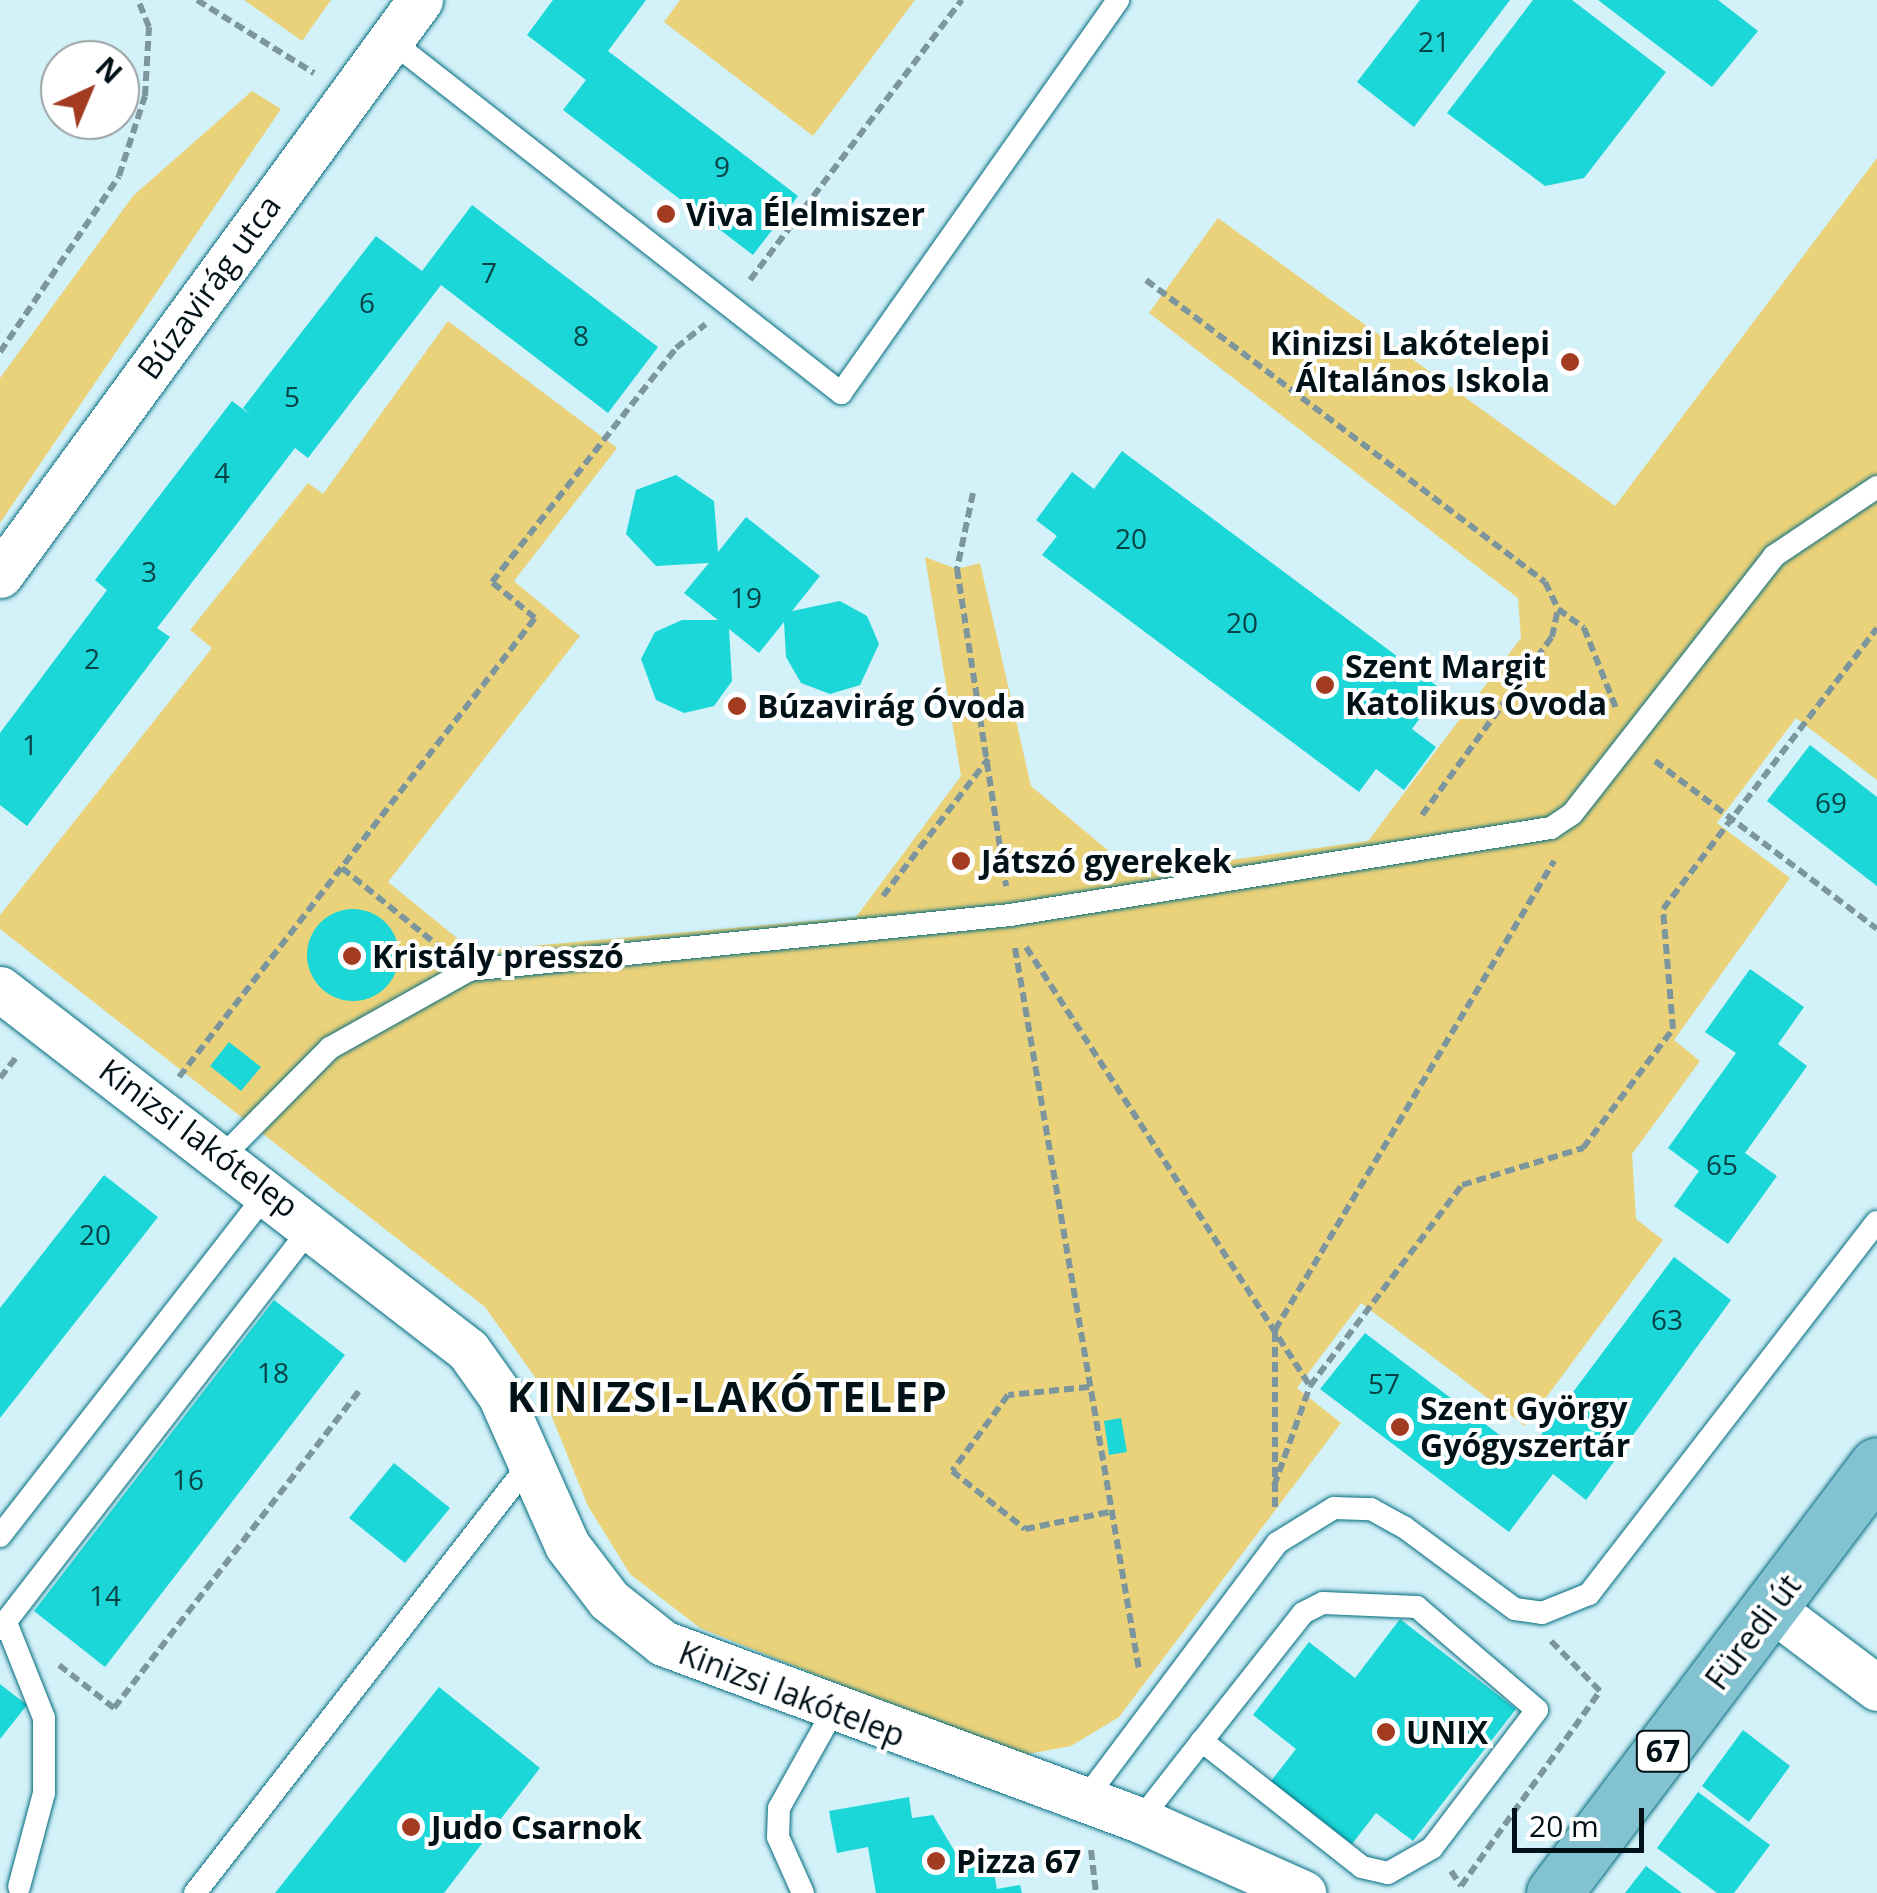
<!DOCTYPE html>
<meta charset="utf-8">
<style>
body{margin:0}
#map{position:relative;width:1877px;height:1893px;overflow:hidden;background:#d2f1f9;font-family:"Open Sans",sans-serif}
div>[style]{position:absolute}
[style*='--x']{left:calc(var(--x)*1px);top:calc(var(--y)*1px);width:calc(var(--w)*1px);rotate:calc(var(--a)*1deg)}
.green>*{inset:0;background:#ead27a}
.building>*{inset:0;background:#1bd7d7}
.round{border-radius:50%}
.path>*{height:6px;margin-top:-3px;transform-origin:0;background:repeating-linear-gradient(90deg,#7d969d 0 10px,transparent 0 15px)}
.roads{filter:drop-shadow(0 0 2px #046c7f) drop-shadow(0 0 2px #046c7f)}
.service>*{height:22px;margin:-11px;padding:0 11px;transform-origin:11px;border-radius:11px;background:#fff}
.minor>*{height:45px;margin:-22.5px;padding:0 22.5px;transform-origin:22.5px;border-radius:22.5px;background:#fff}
.primary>*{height:55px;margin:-27.5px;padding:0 27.5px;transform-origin:27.5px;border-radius:27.5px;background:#83c2d0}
.dots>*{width:28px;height:28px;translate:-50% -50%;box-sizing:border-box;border:5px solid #fff;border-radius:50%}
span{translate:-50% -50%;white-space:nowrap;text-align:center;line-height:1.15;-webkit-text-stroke:8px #fff;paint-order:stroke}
.number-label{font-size:28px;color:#074247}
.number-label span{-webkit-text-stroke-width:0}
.shield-label span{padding:2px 8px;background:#fff;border:2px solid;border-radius:8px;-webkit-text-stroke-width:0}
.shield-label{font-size:30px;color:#001117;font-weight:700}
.poi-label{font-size:32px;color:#001117;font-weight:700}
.left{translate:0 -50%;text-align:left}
.right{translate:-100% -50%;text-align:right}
.street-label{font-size:32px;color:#001117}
.district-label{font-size:42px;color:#001117;font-weight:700;letter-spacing:2.5px}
.north{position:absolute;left:40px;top:40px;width:100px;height:100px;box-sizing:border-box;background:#fff;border:2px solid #99a0a2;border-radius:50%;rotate:44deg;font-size:28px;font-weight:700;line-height:40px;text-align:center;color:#001117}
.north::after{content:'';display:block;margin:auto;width:35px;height:45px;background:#a33b21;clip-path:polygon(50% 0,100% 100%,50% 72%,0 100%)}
.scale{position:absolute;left:1512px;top:1808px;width:132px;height:45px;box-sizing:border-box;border:5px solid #001117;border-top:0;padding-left:12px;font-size:30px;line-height:35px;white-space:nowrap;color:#001117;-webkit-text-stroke:8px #fff;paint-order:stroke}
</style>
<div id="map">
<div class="green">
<div style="clip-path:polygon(244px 0,331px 0,302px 41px)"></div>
<div style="clip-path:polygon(680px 0,915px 0,813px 136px,664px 22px)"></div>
<div style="clip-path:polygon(252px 91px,281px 109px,0 523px,0 378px,133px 196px)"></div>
<div style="clip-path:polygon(1877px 158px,1877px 780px,1796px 718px,1717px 823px,1790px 878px,1674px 1040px,1700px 1061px,1632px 1154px,1636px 1219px,1663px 1240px,1525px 1426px,1361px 1303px,1297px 1388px,1341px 1423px,1119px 1717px,1071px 1746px,1017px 1756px,700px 1628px,630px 1574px,588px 1506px,537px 1380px,485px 1307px,0 929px,0 915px,212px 648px,190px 630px,308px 483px,323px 494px,448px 321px,617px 448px,514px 581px,580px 636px,388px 882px,473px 951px,856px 917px,961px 776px,925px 557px,957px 569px,980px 563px,1031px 786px,1135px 873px,1368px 841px,1521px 638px,1518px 598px,1149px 313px,1218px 218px,1615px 506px)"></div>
</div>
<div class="building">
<div style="clip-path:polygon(553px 0,646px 0,608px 51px,798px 196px,753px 255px,563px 110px,586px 80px,527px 35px)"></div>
<div style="clip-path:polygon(1420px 0,1510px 0,1414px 127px,1357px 82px)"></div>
<div style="clip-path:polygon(1533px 0,1572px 0,1666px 72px,1584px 178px,1545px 186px,1447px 113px)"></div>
<div style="clip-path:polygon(1598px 0,1718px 0,1758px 31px,1712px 87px)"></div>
<div style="clip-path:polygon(472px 205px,658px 347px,608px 413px,441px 285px,308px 458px,295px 448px,157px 628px,170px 637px,27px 826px,0 805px,0 733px,107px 590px,95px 580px,232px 401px,251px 415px,243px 408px,376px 236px,422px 271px)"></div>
<div style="clip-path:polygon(1122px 451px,1441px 689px,1412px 729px,1436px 747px,1404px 790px,1376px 769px,1359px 792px,1042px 555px,1057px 536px,1036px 520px,1072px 472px,1094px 489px)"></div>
<div style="clip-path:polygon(676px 475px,714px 501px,718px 552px,746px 517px,820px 576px,792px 611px,840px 601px,867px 616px,879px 644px,860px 685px,830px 694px,801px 683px,786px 657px,784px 622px,759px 653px,729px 629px,732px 681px,714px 706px,684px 713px,656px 700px,641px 659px,655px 632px,682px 620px,718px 620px,684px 593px,709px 563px,656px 566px,626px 534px,636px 490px)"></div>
<div style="clip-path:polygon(1810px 745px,1877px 797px,1877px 886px,1767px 801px)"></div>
<div class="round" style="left:307px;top:909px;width:92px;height:92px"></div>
<div style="clip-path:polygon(1750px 969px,1804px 1007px,1778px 1044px,1807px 1066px,1745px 1153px,1777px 1176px,1728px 1244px,1674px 1206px,1699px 1171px,1668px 1148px,1736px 1053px,1705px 1032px)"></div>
<div style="clip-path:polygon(229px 1042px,261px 1067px,241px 1091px,210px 1066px)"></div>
<div style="clip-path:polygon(104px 1175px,158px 1217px,0 1418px,0 1308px)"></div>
<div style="clip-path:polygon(1674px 1257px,1731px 1300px,1586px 1500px,1553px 1474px,1509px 1532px,1320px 1389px,1365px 1333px,1526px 1455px)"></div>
<div style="clip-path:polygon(274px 1300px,345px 1355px,105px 1667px,34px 1611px)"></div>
<div style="clip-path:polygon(1121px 1418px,1127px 1452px,1109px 1455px,1104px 1421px)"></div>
<div style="clip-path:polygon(394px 1463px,450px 1508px,405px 1563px,349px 1518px)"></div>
<div style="clip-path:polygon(1400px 1619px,1516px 1709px,1413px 1841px,1376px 1813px,1352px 1844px,1271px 1781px,1296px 1749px,1253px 1715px,1309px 1642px,1355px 1678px)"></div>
<div style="clip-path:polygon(0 1684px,27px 1705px,0 1739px)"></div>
<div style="clip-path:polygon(439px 1687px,540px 1768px,444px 1893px,275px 1893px)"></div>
<div style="clip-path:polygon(1743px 1730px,1790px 1766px,1749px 1822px,1702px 1786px)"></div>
<div style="clip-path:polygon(1698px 1792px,1770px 1845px,1734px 1893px,1717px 1893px,1657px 1848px)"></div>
<div style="clip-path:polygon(909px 1797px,912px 1818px,933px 1815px,955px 1852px,973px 1850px,977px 1870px,993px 1868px,997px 1889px,1020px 1885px,1022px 1893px,876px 1893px,868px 1847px,837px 1853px,829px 1811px)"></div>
<div style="clip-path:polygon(1646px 1866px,1682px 1893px,1625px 1893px)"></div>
</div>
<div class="path">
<div style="--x:197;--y:0;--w:138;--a:32"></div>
<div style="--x:750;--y:280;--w:351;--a:-52.9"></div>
<div style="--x:1146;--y:280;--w:500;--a:37.12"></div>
<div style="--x:1545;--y:582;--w:30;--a:64"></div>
<div style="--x:1558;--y:609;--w:32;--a:36"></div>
<div style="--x:1584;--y:628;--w:86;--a:68.2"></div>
<div style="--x:0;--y:352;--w:212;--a:-55.9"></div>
<div style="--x:119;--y:176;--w:84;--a:-72"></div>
<div style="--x:145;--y:96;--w:69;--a:-86.7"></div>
<div style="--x:149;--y:27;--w:29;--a:-112"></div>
<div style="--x:973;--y:493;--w:78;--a:101.9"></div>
<div style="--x:957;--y:569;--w:321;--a:81.2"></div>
<div style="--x:1655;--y:761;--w:278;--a:37.1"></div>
<div style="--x:1422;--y:815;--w:220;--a:-53.9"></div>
<div style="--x:1552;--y:637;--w:29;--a:-78"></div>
<div style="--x:342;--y:868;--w:129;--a:39"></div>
<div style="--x:883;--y:896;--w:173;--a:-52.5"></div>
<div style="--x:1026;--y:947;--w:523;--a:57.1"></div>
<div style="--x:1015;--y:948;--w:733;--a:80.25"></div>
<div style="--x:179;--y:1077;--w:581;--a:-52.2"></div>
<div style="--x:535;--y:618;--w:56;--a:-140.1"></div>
<div style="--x:492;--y:582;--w:298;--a:-51.8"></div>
<div style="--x:676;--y:348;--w:38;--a:-39"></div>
<div style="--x:0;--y:1078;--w:29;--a:-52"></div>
<div style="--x:1089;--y:1387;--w:81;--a:174.4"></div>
<div style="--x:1008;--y:1395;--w:94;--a:126.4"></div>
<div style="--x:952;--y:1471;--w:93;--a:38.5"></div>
<div style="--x:1025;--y:1529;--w:86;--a:-11.4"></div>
<div style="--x:1274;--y:1486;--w:106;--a:-70.2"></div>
<div style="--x:1310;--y:1386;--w:252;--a:-52.9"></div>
<div style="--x:1462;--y:1185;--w:127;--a:-17"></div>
<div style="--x:1583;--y:1148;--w:149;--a:-52.9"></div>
<div style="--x:1673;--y:1029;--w:120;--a:-94.8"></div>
<div style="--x:1663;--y:909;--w:353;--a:-52.7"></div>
<div style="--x:1275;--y:1507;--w:177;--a:-90"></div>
<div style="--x:1275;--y:1330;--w:546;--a:-59.25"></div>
<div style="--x:59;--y:1665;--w:70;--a:38"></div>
<div style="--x:114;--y:1708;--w:404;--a:-52.3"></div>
<div style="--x:1091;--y:1850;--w:43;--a:83.4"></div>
<div style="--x:1451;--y:1871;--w:18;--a:56"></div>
<div style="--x:1461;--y:1886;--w:239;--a:-54.5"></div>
<div style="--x:1600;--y:1691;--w:70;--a:-134.4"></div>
</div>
<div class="roads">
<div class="service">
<div style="--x:390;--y:40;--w:573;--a:38.05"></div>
<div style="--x:841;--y:393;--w:481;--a:-54.8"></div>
<div style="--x:223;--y:1156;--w:152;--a:-45.3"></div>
<div style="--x:330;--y:1048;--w:159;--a:-29.3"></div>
<div style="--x:469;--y:970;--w:544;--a:-5.8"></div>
<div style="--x:1010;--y:915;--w:548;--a:-9.14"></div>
<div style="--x:1551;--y:828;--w:25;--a:-34"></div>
<div style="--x:1572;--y:814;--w:328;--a:-51.9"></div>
<div style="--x:1774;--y:556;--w:124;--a:-33.8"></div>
<div style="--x:0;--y:1536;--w:437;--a:-52.1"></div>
<div style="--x:7;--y:1625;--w:100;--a:68.3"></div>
<div style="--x:44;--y:1718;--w:75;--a:90"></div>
<div style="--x:44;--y:1793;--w:97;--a:104.9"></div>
<div style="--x:0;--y:1629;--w:511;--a:-52.23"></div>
<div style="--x:1085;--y:1799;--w:320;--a:-53.1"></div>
<div style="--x:1277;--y:1543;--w:67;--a:-31.6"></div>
<div style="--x:1334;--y:1508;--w:37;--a:2"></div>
<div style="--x:1371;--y:1509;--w:38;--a:29"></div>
<div style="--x:1404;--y:1527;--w:138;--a:36.5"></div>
<div style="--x:1515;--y:1609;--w:27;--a:8"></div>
<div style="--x:1542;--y:1613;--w:51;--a:-22"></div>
<div style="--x:1589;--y:1594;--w:470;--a:-52.3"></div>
<div style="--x:1140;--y:1820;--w:100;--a:-51.9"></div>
<div style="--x:1202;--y:1741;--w:163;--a:-51.7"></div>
<div style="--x:1303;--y:1613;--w:22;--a:-27"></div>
<div style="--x:1323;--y:1603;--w:94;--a:2.4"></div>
<div style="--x:1417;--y:1607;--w:158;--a:40.6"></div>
<div style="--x:1537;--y:1710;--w:173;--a:127.3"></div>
<div style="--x:1432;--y:1848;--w:51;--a:150.4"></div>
<div style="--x:1388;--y:1873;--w:27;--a:-167"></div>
<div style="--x:1362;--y:1867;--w:204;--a:-141.8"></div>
<div style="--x:195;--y:1893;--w:545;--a:-52.08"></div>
<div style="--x:803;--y:1893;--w:61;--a:-114.1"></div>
<div style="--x:778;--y:1837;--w:29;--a:-88"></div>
<div style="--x:779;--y:1808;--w:109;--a:-60.8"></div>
</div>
<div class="minor">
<div style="--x:0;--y:575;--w:712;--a:-53.85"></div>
<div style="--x:0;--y:989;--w:591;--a:37.65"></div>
<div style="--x:468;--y:1350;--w:55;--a:54.6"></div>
<div style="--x:500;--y:1395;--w:164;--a:65.9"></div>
<div style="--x:567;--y:1545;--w:69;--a:52.6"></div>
<div style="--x:609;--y:1600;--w:69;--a:38.5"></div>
<div style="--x:663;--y:1643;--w:509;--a:20.36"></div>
<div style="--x:1140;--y:1820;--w:179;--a:24.1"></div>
<div style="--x:1771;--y:1608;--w:133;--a:37"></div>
</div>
<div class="primary">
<div style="--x:1554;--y:1893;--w:536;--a:-52.96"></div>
</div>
</div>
<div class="dots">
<div style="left:666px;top:214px;background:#a33b21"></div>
<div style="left:1570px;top:362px;background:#a33b21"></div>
<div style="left:1325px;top:685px;background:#a33b21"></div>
<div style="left:737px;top:706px;background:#a33b21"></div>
<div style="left:961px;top:861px;background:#a33b21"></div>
<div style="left:352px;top:956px;background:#a33b21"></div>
<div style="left:1400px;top:1427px;background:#a33b21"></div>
<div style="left:1386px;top:1732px;background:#a33b21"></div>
<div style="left:411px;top:1827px;background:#a33b21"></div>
<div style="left:936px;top:1861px;background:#a33b21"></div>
</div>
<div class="number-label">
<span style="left:1434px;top:41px">21</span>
<span style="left:722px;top:166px">9</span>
<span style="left:489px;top:272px">7</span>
<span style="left:367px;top:302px">6</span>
<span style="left:581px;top:335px">8</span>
<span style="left:292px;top:396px">5</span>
<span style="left:222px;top:472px">4</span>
<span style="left:1131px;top:538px">20</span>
<span style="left:149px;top:571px">3</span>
<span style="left:746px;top:597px">19</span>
<span style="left:1242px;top:622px">20</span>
<span style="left:92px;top:658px">2</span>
<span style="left:30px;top:744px">1</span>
<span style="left:1831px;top:802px">69</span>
<span style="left:1722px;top:1164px">65</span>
<span style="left:95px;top:1234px">20</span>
<span style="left:1667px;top:1319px">63</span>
<span style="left:273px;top:1372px">18</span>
<span style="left:1384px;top:1383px">57</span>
<span style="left:188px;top:1479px">16</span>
<span style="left:105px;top:1595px">14</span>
</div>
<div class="shield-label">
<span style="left:1663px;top:1751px">67</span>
</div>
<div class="poi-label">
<span class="left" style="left:686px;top:214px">Viva Élelmiszer</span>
<span class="right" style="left:1550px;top:362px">Kinizsi Lakótelepi<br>Általános Iskola</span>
<span class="left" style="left:1345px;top:685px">Szent Margit<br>Katolikus Óvoda</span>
<span class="left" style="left:757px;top:706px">Búzavirág Óvoda</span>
<span class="left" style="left:981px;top:861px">Játszó gyerekek</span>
<span class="left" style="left:372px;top:956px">Kristály presszó</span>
<span class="left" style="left:1420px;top:1427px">Szent György<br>Gyógyszertár</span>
<span class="left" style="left:1406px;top:1732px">UNIX</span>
<span class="left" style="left:431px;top:1827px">Judo Csarnok</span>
<span class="left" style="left:956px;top:1861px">Pizza 67</span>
</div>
<div class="street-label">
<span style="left:209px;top:287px;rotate:-54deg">Búzavirág utca</span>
<span style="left:199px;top:1138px;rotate:37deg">Kinizsi lakótelep</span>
<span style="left:1753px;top:1632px;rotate:-53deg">Füredi út</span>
<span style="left:792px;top:1694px;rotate:21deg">Kinizsi lakótelep</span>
</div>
<div class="district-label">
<span style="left:728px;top:1396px">KINIZSI-LAKÓTELEP</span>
</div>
<div class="north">N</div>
<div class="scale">20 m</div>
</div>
